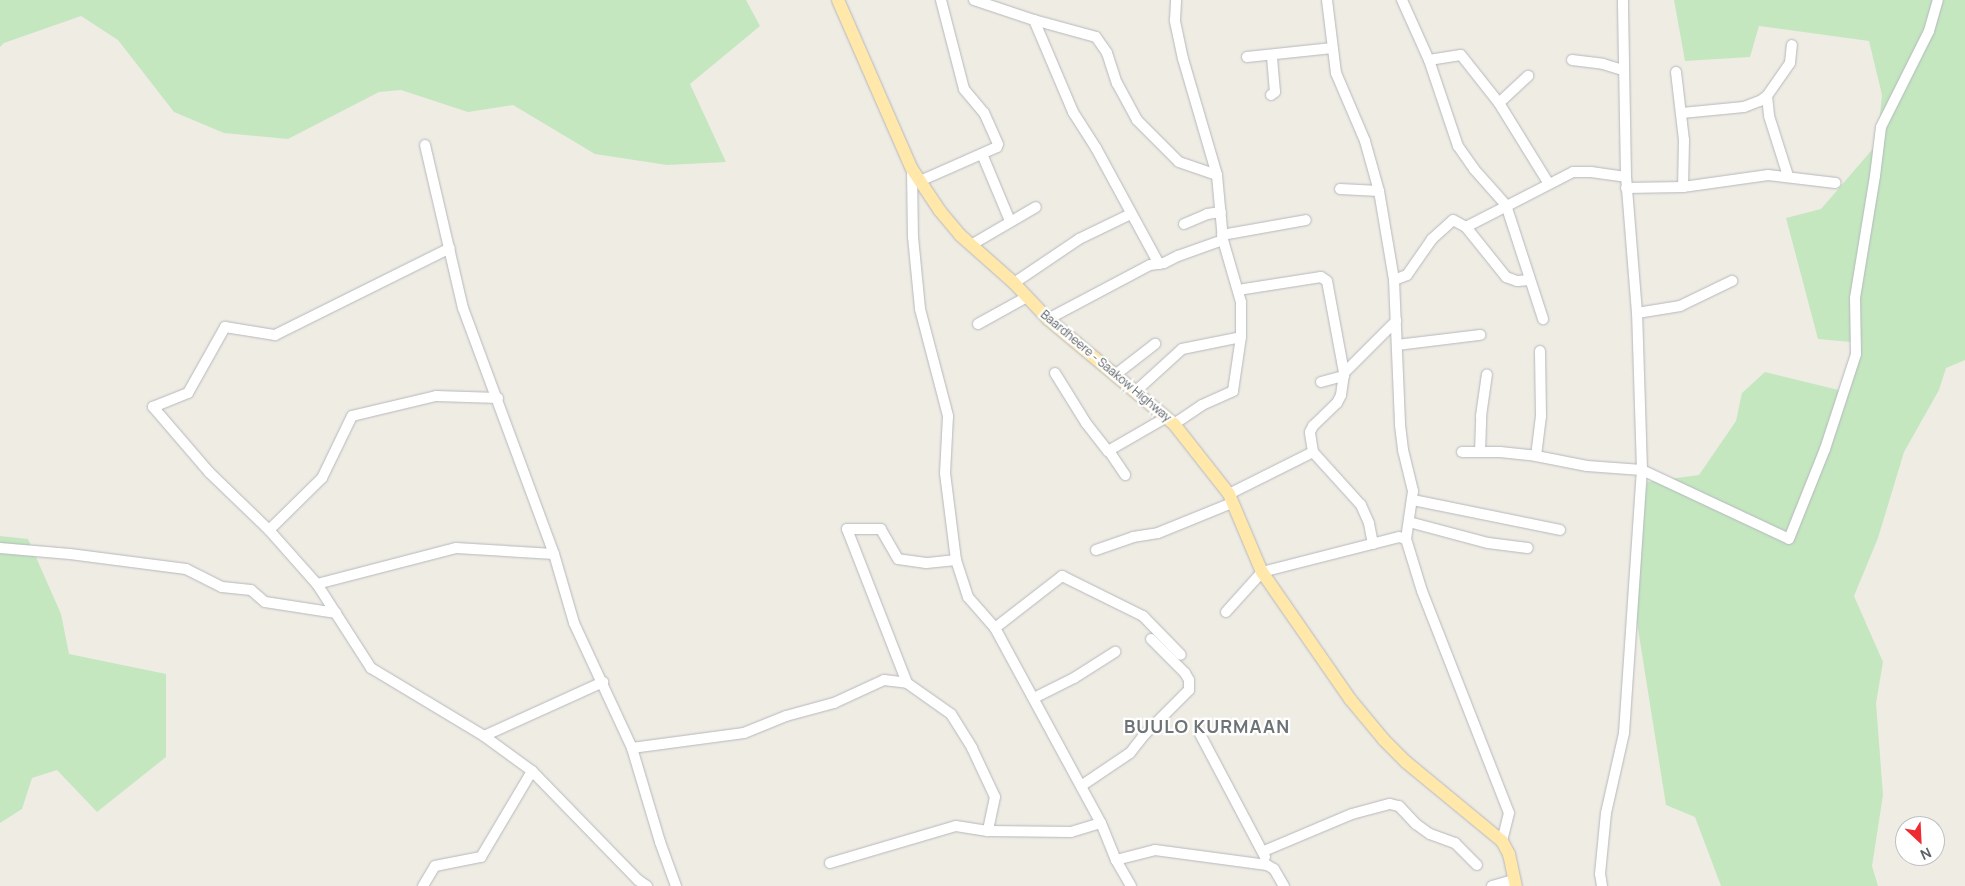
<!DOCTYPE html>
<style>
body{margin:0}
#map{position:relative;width:1965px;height:886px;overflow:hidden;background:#efece4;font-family:Manrope,sans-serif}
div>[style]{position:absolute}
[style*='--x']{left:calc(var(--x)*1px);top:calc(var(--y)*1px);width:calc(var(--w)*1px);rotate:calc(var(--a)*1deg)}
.green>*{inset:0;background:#c4e7c0}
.roads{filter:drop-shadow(0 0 1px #b5b8bc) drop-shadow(0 0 1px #b5b8bc)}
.minor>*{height:10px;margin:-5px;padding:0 5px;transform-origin:5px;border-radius:5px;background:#fff}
.major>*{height:12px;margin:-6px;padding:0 6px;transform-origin:6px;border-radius:6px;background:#ffe8a9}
span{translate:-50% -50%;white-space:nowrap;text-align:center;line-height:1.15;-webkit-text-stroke:4.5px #fff;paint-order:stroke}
.street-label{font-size:12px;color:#5c6165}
.district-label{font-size:18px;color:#6d7377;font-weight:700;letter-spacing:1px}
.north{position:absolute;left:1895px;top:816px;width:50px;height:50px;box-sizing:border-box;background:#fff;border:1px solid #bec0c1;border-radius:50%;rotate:155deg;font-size:14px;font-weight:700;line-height:20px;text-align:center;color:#5c6165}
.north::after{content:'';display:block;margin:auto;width:18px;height:22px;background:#ee2b31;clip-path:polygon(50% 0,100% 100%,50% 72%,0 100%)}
</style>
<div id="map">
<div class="green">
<div style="clip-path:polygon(0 0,746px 0,760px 26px,690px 84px,726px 162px,667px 165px,595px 154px,513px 105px,468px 112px,401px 90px,379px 92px,288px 139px,224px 133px,174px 112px,118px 40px,81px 16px,4px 43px,0 47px)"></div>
<div style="clip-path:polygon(1674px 0,1965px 0,1965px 360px,1946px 368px,1939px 390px,1904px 452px,1878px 538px,1854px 596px,1883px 662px,1876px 703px,1883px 795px,1872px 866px,1878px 886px,1721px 886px,1695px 817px,1666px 805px,1632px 591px,1647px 482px,1699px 475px,1736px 421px,1742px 393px,1765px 372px,1847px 392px,1862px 343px,1818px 339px,1786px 218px,1821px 209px,1877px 144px,1882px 95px,1869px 41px,1759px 26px,1750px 57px,1685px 61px)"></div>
<div style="clip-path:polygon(0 536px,28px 539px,61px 614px,69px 654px,166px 674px,166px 757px,97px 812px,57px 770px,32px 778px,22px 809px,0 823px)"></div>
</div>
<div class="roads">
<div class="minor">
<div style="--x:974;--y:0;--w:63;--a:18.4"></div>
<div style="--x:1034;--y:20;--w:64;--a:15.3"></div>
<div style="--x:1096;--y:37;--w:19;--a:55"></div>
<div style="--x:1107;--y:53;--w:32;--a:72"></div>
<div style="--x:1117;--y:83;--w:42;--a:61.6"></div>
<div style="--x:1137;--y:120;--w:59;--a:45"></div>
<div style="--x:1179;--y:162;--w:40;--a:18.9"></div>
<div style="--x:1327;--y:0;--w:74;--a:83"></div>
<div style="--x:1336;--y:73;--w:74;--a:66.9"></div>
<div style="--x:1365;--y:141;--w:52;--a:74.4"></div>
<div style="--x:1379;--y:191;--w:90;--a:80.4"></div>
<div style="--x:1394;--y:280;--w:145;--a:87.6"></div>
<div style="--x:1400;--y:425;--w:25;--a:83"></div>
<div style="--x:1403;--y:450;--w:42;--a:76.3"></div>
<div style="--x:1413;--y:491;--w:49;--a:98.3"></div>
<div style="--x:1402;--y:0;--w:66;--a:65.8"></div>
<div style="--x:1429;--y:60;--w:91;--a:71.4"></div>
<div style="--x:1458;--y:146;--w:28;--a:55"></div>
<div style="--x:1474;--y:169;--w:48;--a:48.4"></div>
<div style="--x:1506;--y:205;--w:120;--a:72"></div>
<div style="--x:1034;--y:20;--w:100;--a:67"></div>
<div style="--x:1073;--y:112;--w:43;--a:57.4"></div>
<div style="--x:1096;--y:148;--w:132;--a:61.5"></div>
<div style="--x:1247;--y:57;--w:86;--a:-6"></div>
<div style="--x:1429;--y:60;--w:32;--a:-9"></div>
<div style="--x:1461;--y:55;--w:61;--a:51.6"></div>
<div style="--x:1499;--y:103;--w:95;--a:58.3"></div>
<div style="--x:1572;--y:60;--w:31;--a:7"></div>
<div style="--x:1603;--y:64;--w:21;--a:17"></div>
<div style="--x:1676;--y:72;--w:68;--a:83.3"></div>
<div style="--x:1684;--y:140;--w:47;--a:91.2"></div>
<div style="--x:1271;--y:95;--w:5;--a:-37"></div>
<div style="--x:1275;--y:92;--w:37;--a:-95"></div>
<div style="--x:1767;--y:96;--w:20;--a:84"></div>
<div style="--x:1769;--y:116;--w:63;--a:72.4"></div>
<div style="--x:1499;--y:103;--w:40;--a:-43"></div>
<div style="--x:1682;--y:113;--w:62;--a:-5.5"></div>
<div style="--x:1744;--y:107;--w:17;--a:-21"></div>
<div style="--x:1760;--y:101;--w:9;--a:-36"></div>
<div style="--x:1767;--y:96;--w:40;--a:-55.1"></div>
<div style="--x:1790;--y:63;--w:18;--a:-84"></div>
<div style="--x:425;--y:145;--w:167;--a:76.9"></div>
<div style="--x:463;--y:308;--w:262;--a:69.7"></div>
<div style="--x:554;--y:554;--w:72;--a:73.8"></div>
<div style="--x:574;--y:623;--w:138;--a:65.1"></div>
<div style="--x:632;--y:748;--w:98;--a:73.4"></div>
<div style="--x:660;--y:842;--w:47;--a:70"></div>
<div style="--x:982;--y:154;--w:73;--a:67.3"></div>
<div style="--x:912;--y:169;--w:68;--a:89.2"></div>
<div style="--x:913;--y:237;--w:72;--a:84.4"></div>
<div style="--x:920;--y:309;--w:111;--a:75.3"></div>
<div style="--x:948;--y:416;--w:57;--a:93"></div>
<div style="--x:945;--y:473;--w:88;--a:82.8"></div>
<div style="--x:956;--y:560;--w:39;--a:72"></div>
<div style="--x:968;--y:597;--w:41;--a:48.9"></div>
<div style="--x:995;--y:628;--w:222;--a:61.5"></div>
<div style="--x:1101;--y:823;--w:40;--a:68"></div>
<div style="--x:1116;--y:860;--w:30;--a:60"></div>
<div style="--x:920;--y:181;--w:84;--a:-23.8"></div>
<div style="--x:997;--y:147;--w:3;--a:-72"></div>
<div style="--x:998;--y:144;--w:34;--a:-114"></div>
<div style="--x:984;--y:113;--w:31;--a:-130"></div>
<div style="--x:964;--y:89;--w:92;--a:-104.5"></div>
<div style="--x:1626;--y:188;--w:57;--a:-1"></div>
<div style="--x:1683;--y:187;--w:86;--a:-8"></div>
<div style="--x:1768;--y:175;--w:68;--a:6.7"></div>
<div style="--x:1340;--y:189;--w:39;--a:3"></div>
<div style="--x:1184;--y:224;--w:25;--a:-23"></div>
<div style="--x:1207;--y:214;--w:14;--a:-8"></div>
<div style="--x:1466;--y:227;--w:64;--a:51.3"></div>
<div style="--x:1506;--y:277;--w:12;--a:20"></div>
<div style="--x:1517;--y:281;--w:13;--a:-4"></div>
<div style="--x:1222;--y:235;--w:85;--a:-10.1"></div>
<div style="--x:971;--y:245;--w:75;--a:-30.3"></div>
<div style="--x:1394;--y:280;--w:14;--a:-21"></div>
<div style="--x:1407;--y:275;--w:44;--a:-55.2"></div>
<div style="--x:1432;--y:239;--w:28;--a:-42"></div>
<div style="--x:1453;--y:220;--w:15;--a:28"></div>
<div style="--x:1466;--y:227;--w:120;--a:-27.2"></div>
<div style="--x:1573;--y:172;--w:18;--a:0"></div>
<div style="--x:1591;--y:172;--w:35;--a:8"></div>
<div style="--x:1014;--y:283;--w:78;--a:-34.1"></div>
<div style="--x:1079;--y:239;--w:58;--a:-25.7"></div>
<div style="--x:1238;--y:290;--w:84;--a:-8.9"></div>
<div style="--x:1321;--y:277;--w:7;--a:34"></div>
<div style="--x:1327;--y:281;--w:94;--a:79.5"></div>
<div style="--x:1637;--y:313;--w:44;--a:-9.2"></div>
<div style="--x:1680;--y:306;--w:58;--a:-25.7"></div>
<div style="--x:1048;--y:319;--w:115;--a:-27.9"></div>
<div style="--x:1150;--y:265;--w:14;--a:-8"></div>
<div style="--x:1164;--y:263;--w:16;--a:-27"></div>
<div style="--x:1178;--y:256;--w:48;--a:-19.6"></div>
<div style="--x:978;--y:324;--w:56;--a:-28.9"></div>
<div style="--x:1397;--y:345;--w:84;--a:-6.9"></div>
<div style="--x:1055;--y:373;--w:59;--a:58.2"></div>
<div style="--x:1086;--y:423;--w:36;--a:52"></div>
<div style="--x:1108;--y:451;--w:68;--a:-30"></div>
<div style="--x:1115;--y:375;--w:51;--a:-37.8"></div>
<div style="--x:1321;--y:382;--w:24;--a:-15"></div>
<div style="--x:1136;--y:391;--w:62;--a:-42.4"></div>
<div style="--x:1182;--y:349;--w:60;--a:-11.5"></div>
<div style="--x:498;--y:398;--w:62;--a:-178.2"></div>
<div style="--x:436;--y:396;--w:86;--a:166.6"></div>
<div style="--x:352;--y:416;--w:69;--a:115.8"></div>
<div style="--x:322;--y:478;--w:74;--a:135.5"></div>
<div style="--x:269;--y:530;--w:72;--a:48.4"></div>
<div style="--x:317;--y:584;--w:100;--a:57.3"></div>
<div style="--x:371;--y:668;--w:132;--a:31"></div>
<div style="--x:484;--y:736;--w:59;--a:36.1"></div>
<div style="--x:532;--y:771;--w:152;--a:45.8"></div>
<div style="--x:638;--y:880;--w:11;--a:34"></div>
<div style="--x:1174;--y:424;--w:34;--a:-34"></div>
<div style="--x:1202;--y:405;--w:34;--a:-24"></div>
<div style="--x:1233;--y:391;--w:55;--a:-81.6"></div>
<div style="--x:1241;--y:337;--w:35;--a:-90"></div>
<div style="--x:1241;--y:302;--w:65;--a:-106.2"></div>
<div style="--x:1223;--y:240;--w:65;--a:-95.3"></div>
<div style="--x:1217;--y:175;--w:121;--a:-106.3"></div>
<div style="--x:1183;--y:59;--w:40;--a:-102"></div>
<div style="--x:1175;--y:20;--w:20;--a:-87"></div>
<div style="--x:1109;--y:451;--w:29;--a:56"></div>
<div style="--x:1462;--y:452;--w:38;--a:0"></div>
<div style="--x:1500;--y:452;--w:36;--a:6"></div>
<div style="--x:1536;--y:456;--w:52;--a:11.1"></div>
<div style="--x:1587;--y:466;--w:55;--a:4.2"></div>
<div style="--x:1642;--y:470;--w:162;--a:25.1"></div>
<div style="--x:1789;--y:539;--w:97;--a:-68.2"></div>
<div style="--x:1825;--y:449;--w:100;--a:-71.9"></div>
<div style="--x:1856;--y:354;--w:56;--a:-91"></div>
<div style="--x:1855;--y:298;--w:124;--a:-80.7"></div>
<div style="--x:1875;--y:176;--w:49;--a:-83"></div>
<div style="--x:1881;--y:127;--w:107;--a:-63.4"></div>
<div style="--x:1929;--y:31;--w:32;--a:-74"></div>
<div style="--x:1480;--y:452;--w:36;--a:-88"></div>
<div style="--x:1481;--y:416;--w:42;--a:-81.9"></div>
<div style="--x:1536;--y:456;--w:40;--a:-82.9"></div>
<div style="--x:1541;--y:416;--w:65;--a:-90.9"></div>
<div style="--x:1229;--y:494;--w:94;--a:-26.6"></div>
<div style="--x:1413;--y:500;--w:150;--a:11.5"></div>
<div style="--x:1409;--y:522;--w:82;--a:14.9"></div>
<div style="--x:1488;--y:543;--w:40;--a:7.1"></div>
<div style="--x:269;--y:530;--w:83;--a:-136"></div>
<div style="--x:209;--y:472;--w:86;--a:-130.7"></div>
<div style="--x:153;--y:407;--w:38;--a:-22"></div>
<div style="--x:188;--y:393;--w:76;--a:-60.7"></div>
<div style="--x:225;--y:327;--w:51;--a:9.1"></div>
<div style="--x:275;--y:335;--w:195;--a:-26.4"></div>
<div style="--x:1373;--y:544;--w:21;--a:-101"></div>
<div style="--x:1369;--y:523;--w:20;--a:-114"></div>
<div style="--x:1361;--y:505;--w:72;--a:-132.2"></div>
<div style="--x:1313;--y:452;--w:20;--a:-99"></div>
<div style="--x:1310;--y:432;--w:7;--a:-63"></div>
<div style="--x:1313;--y:426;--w:33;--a:-44"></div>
<div style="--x:1337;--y:403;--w:9;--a:-63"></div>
<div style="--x:1341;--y:395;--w:22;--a:-82"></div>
<div style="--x:1344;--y:373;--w:74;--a:-45"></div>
<div style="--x:0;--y:548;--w:70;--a:4.9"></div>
<div style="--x:70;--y:554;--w:117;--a:7.4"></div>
<div style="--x:186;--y:569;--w:40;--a:26.6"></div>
<div style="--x:222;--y:587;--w:29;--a:6"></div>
<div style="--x:251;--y:590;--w:18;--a:41"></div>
<div style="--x:265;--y:602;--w:72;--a:8.8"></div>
<div style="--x:1096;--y:550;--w:39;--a:-19"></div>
<div style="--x:1133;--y:537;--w:25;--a:-9"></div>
<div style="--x:1158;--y:533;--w:80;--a:-22.1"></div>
<div style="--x:956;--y:560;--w:30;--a:174"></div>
<div style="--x:926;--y:563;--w:28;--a:-172"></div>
<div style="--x:898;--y:559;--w:34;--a:-120"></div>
<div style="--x:881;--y:529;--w:34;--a:180"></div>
<div style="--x:847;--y:529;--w:165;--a:68.7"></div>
<div style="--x:907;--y:683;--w:54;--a:35.2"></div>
<div style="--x:951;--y:714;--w:40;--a:58"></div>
<div style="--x:972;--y:748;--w:54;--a:64.9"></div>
<div style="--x:995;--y:797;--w:35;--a:102"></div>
<div style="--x:317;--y:584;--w:144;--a:-14.5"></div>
<div style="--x:456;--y:548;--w:98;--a:3.5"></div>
<div style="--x:1226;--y:612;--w:54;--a:-48"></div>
<div style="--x:1262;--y:572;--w:141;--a:-14.3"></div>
<div style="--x:1399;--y:537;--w:7;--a:16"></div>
<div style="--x:1406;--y:539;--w:54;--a:72.9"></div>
<div style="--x:1422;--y:591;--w:238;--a:68.6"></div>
<div style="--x:1509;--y:813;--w:29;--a:104"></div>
<div style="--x:995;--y:628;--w:85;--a:-37.8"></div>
<div style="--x:1062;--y:576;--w:90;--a:26.3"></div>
<div style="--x:1143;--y:616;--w:54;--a:45.7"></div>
<div style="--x:1034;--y:698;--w:45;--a:-26.6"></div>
<div style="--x:1074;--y:678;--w:49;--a:-32.4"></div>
<div style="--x:1200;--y:734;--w:139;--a:62.1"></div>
<div style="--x:484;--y:736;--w:131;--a:-24.4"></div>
<div style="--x:632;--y:748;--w:113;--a:-7.6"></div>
<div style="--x:744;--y:733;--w:45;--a:-22"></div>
<div style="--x:786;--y:716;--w:50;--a:-15.2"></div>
<div style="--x:834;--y:703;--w:55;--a:-24.7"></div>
<div style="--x:884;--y:680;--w:23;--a:7"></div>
<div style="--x:1081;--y:786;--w:59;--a:-34"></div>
<div style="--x:1130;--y:753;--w:24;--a:-52"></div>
<div style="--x:1145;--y:734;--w:62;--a:-45"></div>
<div style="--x:1189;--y:690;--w:10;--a:-90"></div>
<div style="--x:1189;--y:680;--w:8;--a:-120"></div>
<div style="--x:1185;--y:673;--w:48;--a:-135"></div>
<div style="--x:1264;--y:851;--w:95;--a:-22.8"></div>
<div style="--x:1352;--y:814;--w:39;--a:-15"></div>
<div style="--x:1390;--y:804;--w:9;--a:13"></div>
<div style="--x:1399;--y:806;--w:25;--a:47"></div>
<div style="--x:1416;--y:824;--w:17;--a:36"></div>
<div style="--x:1430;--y:834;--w:27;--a:20"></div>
<div style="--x:1455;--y:843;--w:31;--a:45"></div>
<div style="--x:1116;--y:860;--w:40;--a:-14.4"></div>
<div style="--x:1155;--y:850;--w:113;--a:7.6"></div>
<div style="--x:1267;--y:865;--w:8;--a:30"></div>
<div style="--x:1274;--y:869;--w:20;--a:60"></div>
<div style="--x:830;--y:863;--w:131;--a:-16.4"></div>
<div style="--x:956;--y:826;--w:32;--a:9"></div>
<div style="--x:988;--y:831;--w:83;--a:0.7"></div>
<div style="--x:1071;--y:832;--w:31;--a:-17"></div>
<div style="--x:423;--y:886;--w:23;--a:-59"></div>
<div style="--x:435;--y:866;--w:47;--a:-11.1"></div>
<div style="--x:481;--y:857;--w:100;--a:-59.3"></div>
<div style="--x:1492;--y:886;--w:22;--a:-16"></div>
<div style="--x:1602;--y:886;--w:12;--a:-99"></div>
<div style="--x:1600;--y:874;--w:61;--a:-84.4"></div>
<div style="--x:1606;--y:813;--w:82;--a:-77.3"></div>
<div style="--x:1624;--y:733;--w:264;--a:-86.1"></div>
<div style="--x:1642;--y:470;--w:157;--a:-91.8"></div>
<div style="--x:1637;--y:313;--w:136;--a:-94.6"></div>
<div style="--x:1626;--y:177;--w:177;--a:-91"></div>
</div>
<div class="major">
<div style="--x:838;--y:0;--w:184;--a:66.4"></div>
<div style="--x:912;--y:169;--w:50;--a:56.3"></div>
<div style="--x:940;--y:211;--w:31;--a:50"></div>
<div style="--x:960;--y:235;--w:72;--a:41.6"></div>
<div style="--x:1014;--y:283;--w:50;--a:46.6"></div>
<div style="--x:1048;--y:319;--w:164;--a:39.8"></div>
<div style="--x:1174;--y:424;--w:89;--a:51.8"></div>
<div style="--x:1229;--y:494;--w:85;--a:67.1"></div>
<div style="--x:1262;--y:572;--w:155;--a:55.3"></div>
<div style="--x:1350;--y:699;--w:53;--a:50.3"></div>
<div style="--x:1384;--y:740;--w:31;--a:45"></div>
<div style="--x:1406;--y:762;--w:124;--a:39.5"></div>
<div style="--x:1502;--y:841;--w:15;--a:62"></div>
<div style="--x:1509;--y:854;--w:33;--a:78"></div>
</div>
</div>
<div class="street-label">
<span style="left:1106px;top:366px;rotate:40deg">Baardheere - Saakow Highway</span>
</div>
<div class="district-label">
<span style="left:1207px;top:726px">BUULO KURMAAN</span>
</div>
<div class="north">N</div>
</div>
